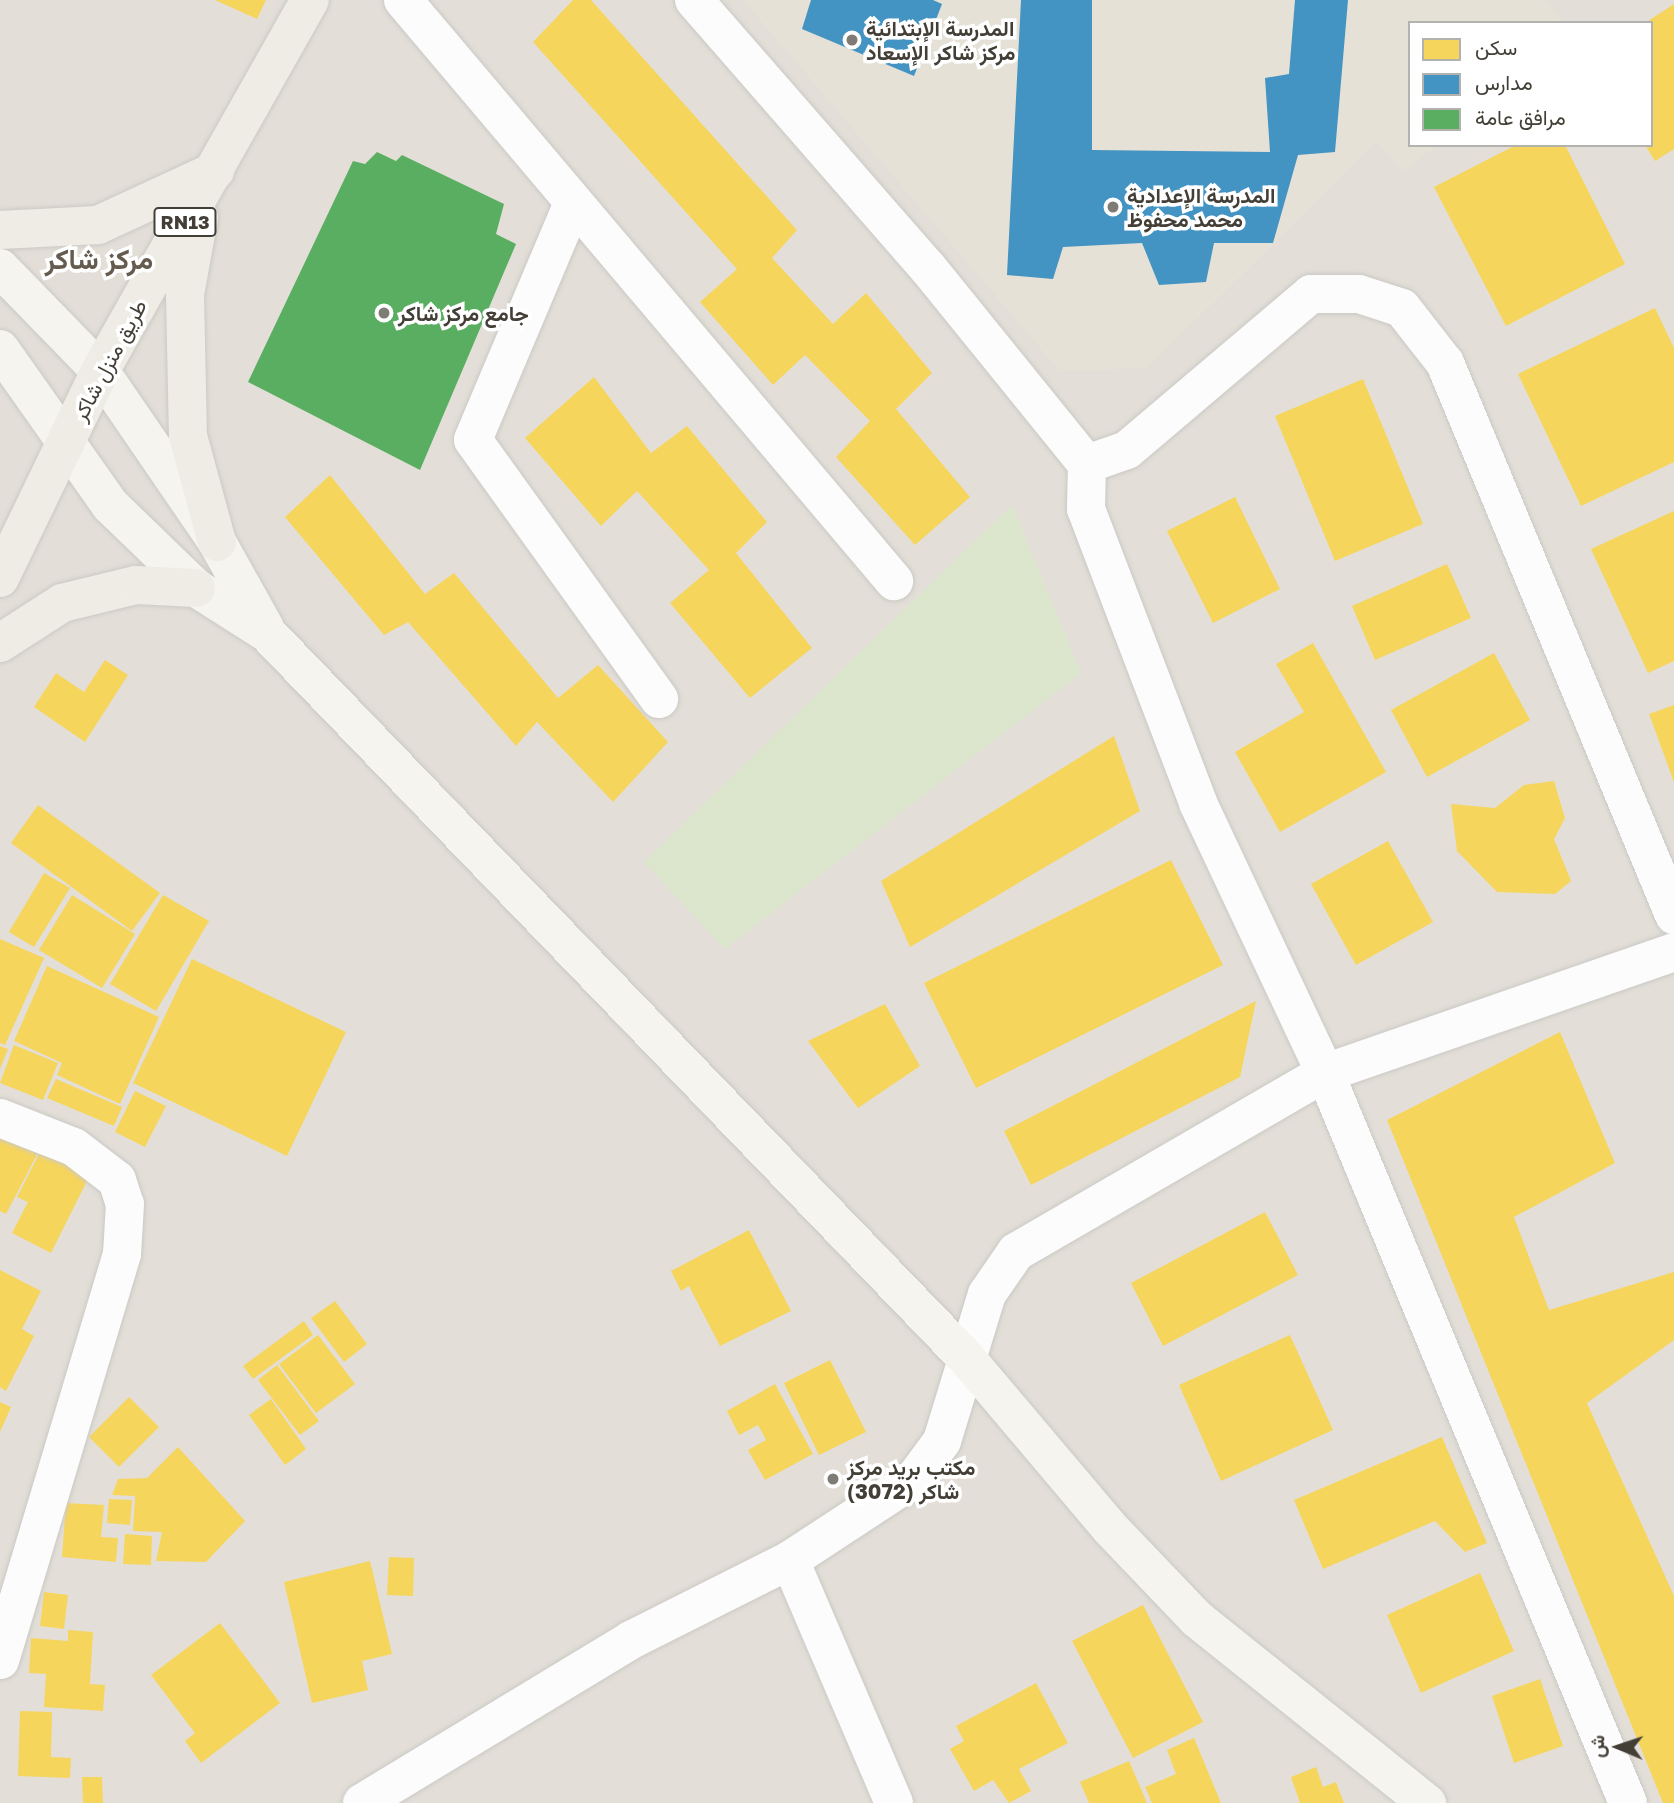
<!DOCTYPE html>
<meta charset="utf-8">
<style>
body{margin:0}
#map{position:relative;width:1674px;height:1803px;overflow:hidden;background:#efede9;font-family:"Golos Text",Vazirmatn,sans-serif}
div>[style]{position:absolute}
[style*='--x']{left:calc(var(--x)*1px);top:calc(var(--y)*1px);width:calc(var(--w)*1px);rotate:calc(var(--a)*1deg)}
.residential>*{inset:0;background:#e3dfd8}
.education>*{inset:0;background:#e5e1d6}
.green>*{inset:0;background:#dce6cc}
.homes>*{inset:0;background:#f6d55c}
.schools>*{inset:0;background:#4393c3}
.public>*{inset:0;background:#5aae61}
.roads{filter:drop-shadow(0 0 2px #cbc9c5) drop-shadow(0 0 2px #cbc9c5)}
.street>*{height:38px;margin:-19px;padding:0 19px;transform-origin:19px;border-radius:19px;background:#fdfcfc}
.secondary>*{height:38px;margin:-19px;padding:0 19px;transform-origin:19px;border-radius:19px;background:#f5f4ef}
.primary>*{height:38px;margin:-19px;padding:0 19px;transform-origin:19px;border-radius:19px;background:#efece5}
.dots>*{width:19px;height:19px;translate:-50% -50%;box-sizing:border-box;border:4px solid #fff;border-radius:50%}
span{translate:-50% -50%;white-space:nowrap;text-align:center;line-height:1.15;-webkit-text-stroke:7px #fff;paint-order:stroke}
.shield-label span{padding:2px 5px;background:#fff;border:2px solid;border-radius:5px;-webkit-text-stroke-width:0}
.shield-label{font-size:19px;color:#433f37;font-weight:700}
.poi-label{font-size:21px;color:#433f37;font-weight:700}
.left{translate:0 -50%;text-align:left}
.street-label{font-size:21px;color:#433f37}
.district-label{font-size:28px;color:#655c4f;font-weight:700}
.legend{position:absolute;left:1408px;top:21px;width:245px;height:126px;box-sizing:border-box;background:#fff;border:2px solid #b4b2af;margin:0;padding:9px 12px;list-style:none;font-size:21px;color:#433f37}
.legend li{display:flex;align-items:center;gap:14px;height:35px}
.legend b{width:35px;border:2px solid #b4b2af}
.north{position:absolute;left:1583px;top:1712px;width:70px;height:70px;-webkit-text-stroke:5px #fff;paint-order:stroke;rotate:272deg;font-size:19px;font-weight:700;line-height:28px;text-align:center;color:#433f37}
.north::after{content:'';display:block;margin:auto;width:24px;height:32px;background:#433f37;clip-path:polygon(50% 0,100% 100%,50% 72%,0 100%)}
</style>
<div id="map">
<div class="residential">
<div style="clip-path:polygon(evenodd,0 0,1674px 0,1674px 1803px,0 1803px,0 0,1410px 23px,1651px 23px,1651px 145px,1410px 145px,1410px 23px)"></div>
</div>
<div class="education">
<div style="clip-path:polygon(743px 0,1546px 0,1563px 23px,1410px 23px,1410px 145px,1438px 145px,1402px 171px,1377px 141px,1147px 368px,1060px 371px)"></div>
</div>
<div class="green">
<div style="clip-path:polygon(1012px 505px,1081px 673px,725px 949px,644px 862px)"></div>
</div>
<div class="homes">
<div style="clip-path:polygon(215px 0,266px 0,257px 19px)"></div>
<div style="clip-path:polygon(573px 0,591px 0,797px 230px,772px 258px,833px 324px,866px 293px,932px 373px,896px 409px,970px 497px,915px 545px,836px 457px,870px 421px,805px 355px,773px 385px,700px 302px,737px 269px,533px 42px)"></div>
<div style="clip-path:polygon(1674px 4px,1674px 149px,1655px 161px,1645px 145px,1651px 145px,1651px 23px,1645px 23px)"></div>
<div style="clip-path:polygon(1516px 145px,1565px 145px,1625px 264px,1506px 326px,1434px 187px)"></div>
<div style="clip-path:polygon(1655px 308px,1674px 348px,1674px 462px,1581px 506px,1518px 374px)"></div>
<div style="clip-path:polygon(594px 377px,651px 453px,687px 426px,767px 522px,736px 553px,812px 648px,750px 698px,670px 603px,709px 570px,637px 491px,601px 526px,525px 438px)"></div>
<div style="clip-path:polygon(1363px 379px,1423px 524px,1335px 561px,1275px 416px)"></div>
<div style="clip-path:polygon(330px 475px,425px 594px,454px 573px,558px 698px,598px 665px,668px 742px,613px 802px,537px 722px,516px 746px,408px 622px,384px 635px,285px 517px)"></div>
<div style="clip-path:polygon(1235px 497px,1280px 589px,1213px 623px,1167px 531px)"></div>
<div style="clip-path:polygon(1674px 511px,1674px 661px,1648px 673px,1591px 549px)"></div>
<div style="clip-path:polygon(1447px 564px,1471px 618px,1375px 660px,1352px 606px)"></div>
<div style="clip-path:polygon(1313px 643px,1386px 772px,1280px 832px,1235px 752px,1304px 712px,1276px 664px)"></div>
<div style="clip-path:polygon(1494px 653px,1530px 720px,1427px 777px,1391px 710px)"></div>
<div style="clip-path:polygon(105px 660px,128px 675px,85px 742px,34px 707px,56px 673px,84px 692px)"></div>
<div style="clip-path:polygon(1674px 705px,1674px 782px,1649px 714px)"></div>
<div style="clip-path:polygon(1114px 736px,1140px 811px,910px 947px,881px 881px)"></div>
<div style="clip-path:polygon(1554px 781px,1565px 818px,1554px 839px,1571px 881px,1555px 894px,1497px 892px,1457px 851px,1451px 804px,1495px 808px,1524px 785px)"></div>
<div style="clip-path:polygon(38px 805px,160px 893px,132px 931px,11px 843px)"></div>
<div style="clip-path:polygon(1388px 841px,1433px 922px,1356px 965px,1311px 884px)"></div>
<div style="clip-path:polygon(1171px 860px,1223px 965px,976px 1088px,924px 983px)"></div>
<div style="clip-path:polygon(44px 873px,70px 888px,34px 947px,9px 932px)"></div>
<div style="clip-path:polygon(72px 895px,135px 934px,102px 988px,39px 950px)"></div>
<div style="clip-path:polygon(163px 895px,209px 921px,156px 1011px,110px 984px)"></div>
<div style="clip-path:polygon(0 939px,44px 958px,5px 1045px,0 1043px)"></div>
<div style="clip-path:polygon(192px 959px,346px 1032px,287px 1156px,133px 1083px)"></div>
<div style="clip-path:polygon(47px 966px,159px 1017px,120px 1104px,57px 1075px,62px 1063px,14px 1041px)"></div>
<div style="clip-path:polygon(1256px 1001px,1240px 1077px,1031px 1185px,1004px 1131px)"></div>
<div style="clip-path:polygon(885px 1004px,920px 1066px,858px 1108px,808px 1041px)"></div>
<div style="clip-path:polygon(1560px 1032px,1615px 1163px,1514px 1217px,1549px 1310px,1674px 1272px,1674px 1340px,1587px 1403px,1674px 1596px,1674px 1803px,1663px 1803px,1387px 1120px)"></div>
<div style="clip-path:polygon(14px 1045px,58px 1063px,43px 1100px,0 1083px)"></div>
<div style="clip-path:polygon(0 1046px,8px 1049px,0 1069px)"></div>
<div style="clip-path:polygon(56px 1079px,122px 1107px,114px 1126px,47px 1098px)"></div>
<div style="clip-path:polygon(135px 1091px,166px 1106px,145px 1147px,115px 1132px)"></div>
<div style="clip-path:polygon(0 1131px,40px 1149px,6px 1214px,0 1211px)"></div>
<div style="clip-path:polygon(41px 1150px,90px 1175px,51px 1253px,12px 1233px,28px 1202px,17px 1197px)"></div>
<div style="clip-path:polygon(1265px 1212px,1298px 1275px,1163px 1346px,1131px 1283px)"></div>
<div style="clip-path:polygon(749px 1230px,791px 1311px,720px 1346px,689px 1286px,681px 1291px,671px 1271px)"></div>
<div style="clip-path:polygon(0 1270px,41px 1291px,22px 1329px,34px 1336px,6px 1391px,0 1387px)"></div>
<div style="clip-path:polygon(335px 1301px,367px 1344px,344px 1362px,311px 1318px)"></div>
<div style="clip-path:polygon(304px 1321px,313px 1335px,253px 1379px,243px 1366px)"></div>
<div style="clip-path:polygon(318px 1335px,355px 1384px,316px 1413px,279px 1364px)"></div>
<div style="clip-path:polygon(1290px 1335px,1333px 1430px,1221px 1481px,1179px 1385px)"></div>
<div style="clip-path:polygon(830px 1360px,866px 1432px,819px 1455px,784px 1383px)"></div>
<div style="clip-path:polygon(277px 1365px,319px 1421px,300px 1435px,258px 1380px)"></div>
<div style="clip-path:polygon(775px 1384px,813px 1454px,765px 1480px,748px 1450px,766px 1440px,758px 1425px,739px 1435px,727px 1411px)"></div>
<div style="clip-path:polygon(129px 1397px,159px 1427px,119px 1467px,89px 1437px)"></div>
<div style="clip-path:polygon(271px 1399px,306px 1449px,285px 1465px,249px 1415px)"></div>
<div style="clip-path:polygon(0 1402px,11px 1407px,0 1432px)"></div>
<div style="clip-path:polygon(1442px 1437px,1487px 1543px,1465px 1552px,1435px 1521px,1323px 1569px,1294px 1500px)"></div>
<div style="clip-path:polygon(178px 1447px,245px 1521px,206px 1562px,156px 1561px,162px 1532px,133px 1531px,135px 1496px,112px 1495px,118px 1479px,147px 1478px)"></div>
<div style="clip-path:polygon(109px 1499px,132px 1500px,130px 1525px,107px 1523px)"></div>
<div style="clip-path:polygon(66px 1503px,104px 1505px,101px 1537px,118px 1538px,116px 1562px,62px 1557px)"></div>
<div style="clip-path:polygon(125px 1534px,152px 1536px,151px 1565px,123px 1564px)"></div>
<div style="clip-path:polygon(389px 1557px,414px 1558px,413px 1596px,387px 1595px)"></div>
<div style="clip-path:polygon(370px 1561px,392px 1654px,362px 1661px,368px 1690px,312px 1703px,284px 1582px)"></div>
<div style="clip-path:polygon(1480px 1573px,1514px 1651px,1421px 1693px,1387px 1615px)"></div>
<div style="clip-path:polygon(44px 1592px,68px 1595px,64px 1629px,40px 1626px)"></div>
<div style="clip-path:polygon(1143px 1605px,1203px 1722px,1133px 1758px,1072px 1641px)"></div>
<div style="clip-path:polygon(220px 1623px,280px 1703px,201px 1763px,185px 1741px,195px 1733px,151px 1675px)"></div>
<div style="clip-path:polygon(68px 1630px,93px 1632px,90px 1684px,105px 1685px,103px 1711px,44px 1707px,46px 1674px,29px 1673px,31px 1638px,68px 1641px)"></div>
<div style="clip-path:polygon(1540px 1679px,1563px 1746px,1514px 1763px,1492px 1696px)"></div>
<div style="clip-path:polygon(1036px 1683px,1068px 1743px,1019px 1769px,1031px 1791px,1009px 1803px,993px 1780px,974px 1791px,950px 1749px,964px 1741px,956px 1726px)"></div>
<div style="clip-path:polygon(20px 1711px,52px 1712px,51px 1757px,71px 1758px,70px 1778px,18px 1776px)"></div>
<div style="clip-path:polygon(1194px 1738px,1221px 1803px,1152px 1803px,1145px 1787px,1176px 1774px,1167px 1750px)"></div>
<div style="clip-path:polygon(1129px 1761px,1147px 1803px,1089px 1803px,1080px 1782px)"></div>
<div style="clip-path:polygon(1316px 1767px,1323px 1787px,1336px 1782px,1344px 1803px,1300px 1803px,1291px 1777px)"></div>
<div style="clip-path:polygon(82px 1777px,102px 1777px,103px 1803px,83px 1803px)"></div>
</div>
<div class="schools">
<div style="clip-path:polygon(811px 0,933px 0,942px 4px,914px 76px,802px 29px)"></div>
<div style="clip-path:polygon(1021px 0,1092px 0,1092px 150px,1270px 152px,1265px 78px,1289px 74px,1295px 0,1348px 0,1335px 152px,1298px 155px,1273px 243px,1214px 243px,1206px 282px,1159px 285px,1142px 243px,1063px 247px,1053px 279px,1007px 275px)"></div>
</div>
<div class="public">
<div style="clip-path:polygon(377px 152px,396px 161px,402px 155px,504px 204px,496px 234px,516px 244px,420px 470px,248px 382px,353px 161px,365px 164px)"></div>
</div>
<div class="roads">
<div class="street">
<div style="--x:403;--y:0;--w:761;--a:49.8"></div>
<div style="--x:694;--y:0;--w:356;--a:48.9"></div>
<div style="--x:928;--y:268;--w:252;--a:51"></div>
<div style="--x:1087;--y:464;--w:45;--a:91.3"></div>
<div style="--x:1086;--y:509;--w:315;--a:69.1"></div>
<div style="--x:1198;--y:803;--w:298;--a:64.8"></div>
<div style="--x:1325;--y:1073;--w:790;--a:67.46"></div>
<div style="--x:573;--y:203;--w:257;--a:112.9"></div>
<div style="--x:473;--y:440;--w:319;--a:54.3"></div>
<div style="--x:1087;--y:464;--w:42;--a:-19.3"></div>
<div style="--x:1127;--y:450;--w:241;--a:-40.3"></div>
<div style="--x:1311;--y:294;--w:48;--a:0"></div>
<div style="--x:1359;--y:294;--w:45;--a:18"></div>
<div style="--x:1402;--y:308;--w:70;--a:52"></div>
<div style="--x:1445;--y:363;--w:598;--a:67.47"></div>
<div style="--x:0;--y:1118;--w:79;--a:21.4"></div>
<div style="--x:74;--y:1147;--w:54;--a:37.5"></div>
<div style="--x:117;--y:1180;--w:25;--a:72"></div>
<div style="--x:125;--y:1204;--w:50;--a:93.4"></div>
<div style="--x:122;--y:1254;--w:424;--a:106.7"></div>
<div style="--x:362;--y:1803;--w:315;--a:-31.2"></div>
<div style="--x:631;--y:1640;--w:178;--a:-26.7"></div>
<div style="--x:894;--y:1803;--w:264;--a:-113.2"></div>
<div style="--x:790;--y:1560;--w:148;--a:-33.2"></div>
<div style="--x:914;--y:1479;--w:47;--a:-53.6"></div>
<div style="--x:942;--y:1441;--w:154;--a:-73"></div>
<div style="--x:987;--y:1294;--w:51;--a:-55.4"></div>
<div style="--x:1016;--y:1252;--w:357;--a:-30.1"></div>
<div style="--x:1325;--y:1073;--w:369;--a:-19.1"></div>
</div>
<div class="secondary">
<div style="--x:0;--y:268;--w:144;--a:45.8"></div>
<div style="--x:100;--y:371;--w:207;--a:55.6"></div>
<div style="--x:217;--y:542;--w:98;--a:60.8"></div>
<div style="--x:0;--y:349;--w:191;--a:54.8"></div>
<div style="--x:110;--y:505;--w:120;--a:44"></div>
<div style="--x:196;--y:588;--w:84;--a:32.4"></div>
<div style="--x:267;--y:633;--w:1010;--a:46.04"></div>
<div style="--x:968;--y:1360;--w:221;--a:49.8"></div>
<div style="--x:1111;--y:1529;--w:124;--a:46.3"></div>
<div style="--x:1197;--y:1619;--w:295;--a:38.7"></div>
</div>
<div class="primary">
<div style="--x:199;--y:217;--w:79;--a:100.2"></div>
<div style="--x:185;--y:295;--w:141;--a:88.8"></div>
<div style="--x:188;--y:436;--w:110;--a:74.7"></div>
<div style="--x:0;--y:230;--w:98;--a:-2.9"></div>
<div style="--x:98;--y:225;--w:129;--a:-24.8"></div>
<div style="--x:0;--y:578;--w:230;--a:-64.2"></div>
<div style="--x:100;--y:371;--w:426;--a:-60.5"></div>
<div style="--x:0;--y:643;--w:74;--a:-32.8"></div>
<div style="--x:62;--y:603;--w:76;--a:-13.7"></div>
<div style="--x:136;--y:585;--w:60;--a:2.9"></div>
</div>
</div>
<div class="dots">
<div style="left:852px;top:40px;background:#7f7c75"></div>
<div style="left:1113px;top:207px;background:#7f7c75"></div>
<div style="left:384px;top:313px;background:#7f7c75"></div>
<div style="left:833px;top:1479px;background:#7f7c75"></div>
</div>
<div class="shield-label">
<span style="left:185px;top:222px">RN13</span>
</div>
<div class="poi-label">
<span class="left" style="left:866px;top:40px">المدرسة الإبتدائية<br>مركز شاكر الإسعاد</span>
<span class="left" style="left:1127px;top:207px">المدرسة الإعدادية<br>محمد محفوظ</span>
<span class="left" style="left:398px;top:313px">جامع مركز شاكر</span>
<span class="left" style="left:847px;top:1479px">مكتب بريد مركز<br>شاكر (3072)</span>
</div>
<div class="street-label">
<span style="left:109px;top:360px;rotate:-62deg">طريق منزل شاكر</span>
</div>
<div class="district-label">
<span style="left:99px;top:259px">مركز شاكر</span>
</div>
<ul class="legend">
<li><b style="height:19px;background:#f6d55c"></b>سكن</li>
<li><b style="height:19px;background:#4393c3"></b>مدارس</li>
<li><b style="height:19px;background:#5aae61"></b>مرافق عامة</li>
</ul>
<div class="north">ش</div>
</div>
